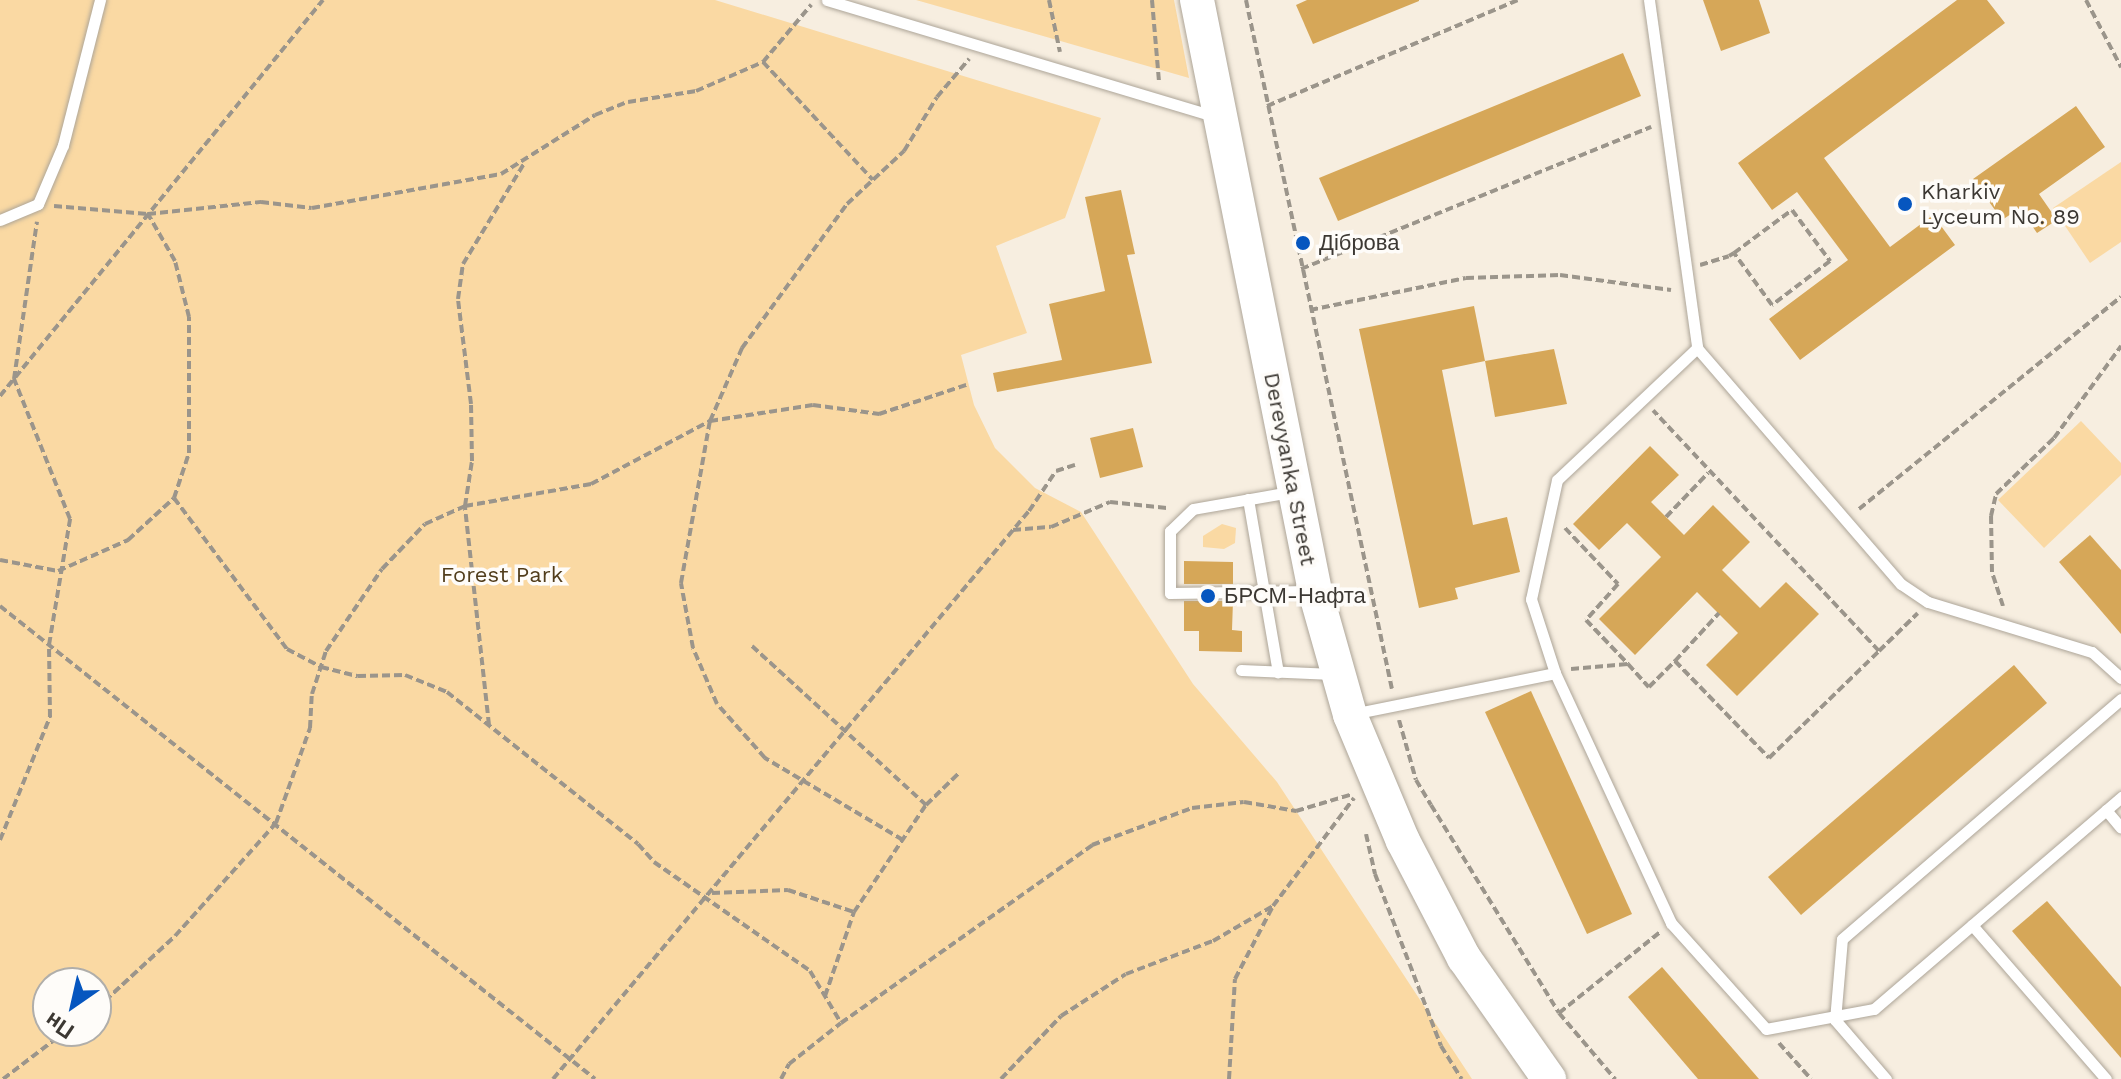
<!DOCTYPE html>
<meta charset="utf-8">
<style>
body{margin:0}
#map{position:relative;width:2121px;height:1079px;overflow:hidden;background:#f7eee0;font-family:"Work Sans",sans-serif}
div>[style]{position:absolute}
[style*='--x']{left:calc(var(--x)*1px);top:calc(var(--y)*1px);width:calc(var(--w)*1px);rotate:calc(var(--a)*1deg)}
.green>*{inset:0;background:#fad9a3}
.building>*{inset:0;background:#d6a758}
.path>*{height:4px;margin-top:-2px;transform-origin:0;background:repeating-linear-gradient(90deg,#9b958b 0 8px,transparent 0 12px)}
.roads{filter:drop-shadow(0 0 2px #ada598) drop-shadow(0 0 2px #ada598)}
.lane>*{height:11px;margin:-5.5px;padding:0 5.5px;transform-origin:5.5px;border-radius:5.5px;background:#fff}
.primary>*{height:34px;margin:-17px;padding:0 17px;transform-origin:17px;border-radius:17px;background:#fff}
.dots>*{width:22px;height:22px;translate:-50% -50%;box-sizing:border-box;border:4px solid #fefcf9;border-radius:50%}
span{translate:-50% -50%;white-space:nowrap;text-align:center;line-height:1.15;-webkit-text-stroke:7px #fefcf9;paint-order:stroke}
.poi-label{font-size:22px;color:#3c3833}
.left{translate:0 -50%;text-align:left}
.street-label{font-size:22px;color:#3c3833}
.park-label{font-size:22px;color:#513d1b}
.north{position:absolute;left:32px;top:967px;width:80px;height:80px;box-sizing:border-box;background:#fefcf9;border:2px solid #b0aeaa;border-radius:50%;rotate:214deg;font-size:22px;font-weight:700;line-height:32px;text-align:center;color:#3c3833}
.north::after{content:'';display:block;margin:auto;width:28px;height:36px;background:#0656bf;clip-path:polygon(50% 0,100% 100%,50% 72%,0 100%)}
</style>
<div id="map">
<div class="green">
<div style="clip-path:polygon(evenodd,0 0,715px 0,1101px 118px,1065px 218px,996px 246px,1027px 333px,961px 355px,974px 405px,995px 448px,1035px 488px,1081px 512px,1193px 684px,1277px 782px,1472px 1079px,0 1079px,0 0,48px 983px,96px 983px,96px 1031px,48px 1031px,48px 983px)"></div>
<div style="clip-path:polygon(916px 0,1174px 0,1189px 78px,1057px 40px)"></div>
<div style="clip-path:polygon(2121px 162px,2121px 242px,2090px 263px,2053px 208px)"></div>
<div style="clip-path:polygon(2081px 421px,2121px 463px,2121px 475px,2044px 548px,1998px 500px)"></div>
<div style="clip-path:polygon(1222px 524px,1236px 528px,1235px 543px,1224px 549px,1203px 547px,1203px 536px)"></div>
</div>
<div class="building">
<div style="clip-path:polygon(1307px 0,1419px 0,1419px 1px,1313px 44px,1296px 5px)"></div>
<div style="clip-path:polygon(1703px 0,1759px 0,1770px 33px,1721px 51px)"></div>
<div style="clip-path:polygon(1957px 0,1987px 0,2005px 23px,1824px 158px,1890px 247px,1933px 215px,1955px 245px,1800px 360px,1769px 319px,1848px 260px,1797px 192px,1772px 210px,1738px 163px)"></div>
<div style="clip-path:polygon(1623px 53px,1641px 96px,1338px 221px,1319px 178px)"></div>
<div style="clip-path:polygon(2076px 106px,2105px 147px,2039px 194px,2057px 220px,2037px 233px,2020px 208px,2002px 220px,1973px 179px)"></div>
<div style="clip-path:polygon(1121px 190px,1135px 254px,1127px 255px,1152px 363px,997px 392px,993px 373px,1062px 360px,1049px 304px,1105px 291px,1085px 197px)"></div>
<div style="clip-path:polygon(1474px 306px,1485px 361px,1442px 370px,1473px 525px,1507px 517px,1520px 572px,1455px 588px,1458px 599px,1419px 608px,1359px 329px)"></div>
<div style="clip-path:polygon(1554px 349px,1567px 404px,1495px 417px,1485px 361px)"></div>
<div style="clip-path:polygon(1133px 428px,1143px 467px,1100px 478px,1090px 438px)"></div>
<div style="clip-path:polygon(1650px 446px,1679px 475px,1651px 502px,1684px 535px,1713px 505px,1750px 542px,1722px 570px,1760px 608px,1786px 582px,1819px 614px,1737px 696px,1706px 665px,1738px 633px,1697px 592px,1635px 655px,1599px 619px,1661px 557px,1627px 523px,1599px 550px,1573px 524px)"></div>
<div style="clip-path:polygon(2090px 535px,2121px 570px,2121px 634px,2059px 562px)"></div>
<div style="clip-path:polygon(1184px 561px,1233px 562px,1233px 584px,1184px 584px)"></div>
<div style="clip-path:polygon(1184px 601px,1233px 601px,1232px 630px,1242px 631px,1242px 652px,1199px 651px,1199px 631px,1184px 631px)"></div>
<div style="clip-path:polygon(2014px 665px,2047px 703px,1801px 915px,1768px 877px)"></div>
<div style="clip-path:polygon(1531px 691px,1632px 914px,1587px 934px,1485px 712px)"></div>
<div style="clip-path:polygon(2047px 901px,2121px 987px,2121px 1058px,2012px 931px)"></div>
<div style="clip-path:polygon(1662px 967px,1759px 1079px,1698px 1079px,1628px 997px)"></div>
</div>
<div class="path">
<div style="--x:1049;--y:0;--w:53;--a:78.1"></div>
<div style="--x:1152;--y:0;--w:81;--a:85.1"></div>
<div style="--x:1246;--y:0;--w:704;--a:78.04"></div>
<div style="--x:2086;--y:0;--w:76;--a:62.4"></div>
<div style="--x:763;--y:62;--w:161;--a:47"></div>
<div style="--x:1267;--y:106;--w:272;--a:-22.9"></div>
<div style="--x:54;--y:206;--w:94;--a:4.9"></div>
<div style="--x:148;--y:214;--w:114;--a:-6.1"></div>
<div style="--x:261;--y:202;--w:51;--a:6.7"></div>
<div style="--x:312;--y:208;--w:192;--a:-10.2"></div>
<div style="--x:501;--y:174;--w:111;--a:-32.1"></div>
<div style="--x:595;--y:115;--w:35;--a:-22"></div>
<div style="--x:628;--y:102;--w:69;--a:-9.2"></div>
<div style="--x:696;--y:91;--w:73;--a:-23.4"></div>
<div style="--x:763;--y:62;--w:75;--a:-49.9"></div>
<div style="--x:1700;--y:265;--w:30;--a:-17"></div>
<div style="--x:1729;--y:256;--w:6;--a:-31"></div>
<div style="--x:1734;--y:253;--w:72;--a:-36.6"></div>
<div style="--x:1792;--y:210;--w:64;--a:53.3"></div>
<div style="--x:1830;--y:261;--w:73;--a:142.8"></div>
<div style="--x:1772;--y:305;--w:64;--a:-126.2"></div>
<div style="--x:1301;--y:269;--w:378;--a:-22.1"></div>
<div style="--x:1310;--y:310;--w:159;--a:-11.6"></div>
<div style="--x:1466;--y:278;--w:94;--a:-1.8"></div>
<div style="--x:1560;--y:275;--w:112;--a:7.7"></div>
<div style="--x:0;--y:396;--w:511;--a:-50.8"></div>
<div style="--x:174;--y:498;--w:189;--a:53.2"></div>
<div style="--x:287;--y:649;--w:38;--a:28"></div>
<div style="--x:321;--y:667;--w:38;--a:14"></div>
<div style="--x:358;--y:676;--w:47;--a:-1.2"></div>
<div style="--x:405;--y:675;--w:45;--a:22"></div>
<div style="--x:447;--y:692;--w:244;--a:38.5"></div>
<div style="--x:638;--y:844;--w:24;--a:48"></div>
<div style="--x:654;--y:862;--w:190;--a:34.9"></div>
<div style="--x:810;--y:971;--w:61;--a:59.2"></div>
<div style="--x:1859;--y:509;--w:337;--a:-39"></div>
<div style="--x:1666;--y:517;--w:61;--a:-46.3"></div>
<div style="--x:1565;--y:528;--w:77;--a:46.6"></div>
<div style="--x:1618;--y:584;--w:48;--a:131.6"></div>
<div style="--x:1586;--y:620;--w:61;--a:46.3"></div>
<div style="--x:1013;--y:530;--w:38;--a:-5"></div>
<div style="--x:1051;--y:527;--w:64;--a:-23"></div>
<div style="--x:1110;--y:502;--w:57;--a:6"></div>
<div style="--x:0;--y:560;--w:59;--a:10.7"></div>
<div style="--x:58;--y:571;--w:77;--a:-23.9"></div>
<div style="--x:128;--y:540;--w:62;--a:-42.4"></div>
<div style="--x:174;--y:498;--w:47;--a:-71.6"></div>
<div style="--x:189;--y:453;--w:136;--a:-90"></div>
<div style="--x:189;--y:317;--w:58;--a:-104"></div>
<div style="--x:175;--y:261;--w:54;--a:-119.9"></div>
<div style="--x:0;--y:606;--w:760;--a:38.48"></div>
<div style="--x:2003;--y:606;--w:36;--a:-108"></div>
<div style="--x:1992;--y:572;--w:56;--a:-91"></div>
<div style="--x:1991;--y:516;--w:23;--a:-77"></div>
<div style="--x:1996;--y:494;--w:81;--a:-44"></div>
<div style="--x:2054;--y:438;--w:114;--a:-53.9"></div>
<div style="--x:752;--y:646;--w:236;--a:42.4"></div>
<div style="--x:1879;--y:651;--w:54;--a:-44.3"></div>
<div style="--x:1675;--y:661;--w:65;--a:-47.5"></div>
<div style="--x:1571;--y:669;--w:57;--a:-5"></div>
<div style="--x:1628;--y:664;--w:31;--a:48"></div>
<div style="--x:1649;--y:687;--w:37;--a:-45"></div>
<div style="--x:1675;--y:661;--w:135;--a:45.9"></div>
<div style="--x:1769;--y:758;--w:153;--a:-44.2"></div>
<div style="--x:1879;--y:651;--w:330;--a:-133.2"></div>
<div style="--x:1399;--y:720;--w:62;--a:74.2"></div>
<div style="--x:1416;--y:780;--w:29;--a:59"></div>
<div style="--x:1431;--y:805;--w:244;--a:58.4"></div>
<div style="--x:1559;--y:1013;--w:87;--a:49.7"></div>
<div style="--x:489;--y:725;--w:220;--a:-96.3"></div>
<div style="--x:465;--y:506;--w:46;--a:-81.2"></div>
<div style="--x:472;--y:461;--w:57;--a:-91"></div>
<div style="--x:471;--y:404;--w:106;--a:-97.1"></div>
<div style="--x:458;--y:299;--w:35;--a:-82"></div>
<div style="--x:463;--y:264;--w:119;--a:-58.7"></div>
<div style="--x:1366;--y:834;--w:41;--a:77.3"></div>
<div style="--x:1375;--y:874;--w:184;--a:69"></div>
<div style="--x:1441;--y:1046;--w:39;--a:58"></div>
<div style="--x:0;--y:840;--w:133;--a:-67.9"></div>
<div style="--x:50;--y:717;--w:72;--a:-90.8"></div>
<div style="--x:49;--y:645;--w:128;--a:-80.5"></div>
<div style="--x:70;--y:519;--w:151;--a:-111.8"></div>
<div style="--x:14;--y:379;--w:159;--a:-81.7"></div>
<div style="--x:903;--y:840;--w:161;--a:-149.3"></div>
<div style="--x:765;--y:758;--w:72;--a:-131.6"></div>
<div style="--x:717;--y:704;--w:61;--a:-113.2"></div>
<div style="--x:693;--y:648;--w:66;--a:-100.5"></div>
<div style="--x:681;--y:583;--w:165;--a:-79.9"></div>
<div style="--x:710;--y:421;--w:80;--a:-66.3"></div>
<div style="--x:742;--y:348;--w:178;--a:-53.9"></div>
<div style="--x:847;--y:204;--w:78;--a:-42.9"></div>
<div style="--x:904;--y:151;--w:63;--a:-58.6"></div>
<div style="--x:937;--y:97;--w:50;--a:-49.9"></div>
<div style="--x:712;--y:893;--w:76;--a:-2.3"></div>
<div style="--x:788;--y:890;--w:70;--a:18.4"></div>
<div style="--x:825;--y:996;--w:89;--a:-71"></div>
<div style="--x:854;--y:912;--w:129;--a:-56.1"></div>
<div style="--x:926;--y:805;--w:45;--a:-44.1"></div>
<div style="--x:96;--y:1009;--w:108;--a:-42.7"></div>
<div style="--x:175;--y:936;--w:152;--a:-48.2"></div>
<div style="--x:276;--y:823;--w:101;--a:-70.3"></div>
<div style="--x:310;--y:728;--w:34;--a:-87"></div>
<div style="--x:312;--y:694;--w:45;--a:-72"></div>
<div style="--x:326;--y:651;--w:99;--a:-55.7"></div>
<div style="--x:382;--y:569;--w:62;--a:-46.3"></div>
<div style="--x:425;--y:524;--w:44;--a:-24.2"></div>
<div style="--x:465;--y:506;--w:128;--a:-9.9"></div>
<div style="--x:591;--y:484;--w:135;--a:-27.9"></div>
<div style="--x:710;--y:421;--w:104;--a:-8.8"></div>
<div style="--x:813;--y:405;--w:67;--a:7.8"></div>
<div style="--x:879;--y:414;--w:92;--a:-18.4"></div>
<div style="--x:1559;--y:1013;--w:129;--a:-38.7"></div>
<div style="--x:1779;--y:1043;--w:48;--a:48.4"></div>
<div style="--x:3;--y:1079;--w:79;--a:-37.3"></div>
<div style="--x:553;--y:1079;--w:741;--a:-50.04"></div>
<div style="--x:1029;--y:511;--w:48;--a:-56"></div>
<div style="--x:1056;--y:471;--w:20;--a:-18"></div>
<div style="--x:781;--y:1079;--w:17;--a:-62"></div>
<div style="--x:789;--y:1064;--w:66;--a:-38.3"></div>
<div style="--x:841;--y:1023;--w:308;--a:-35.3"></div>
<div style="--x:1092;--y:845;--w:107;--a:-20.3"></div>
<div style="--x:1192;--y:808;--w:52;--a:-6.6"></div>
<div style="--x:1244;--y:802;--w:53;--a:9.8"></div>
<div style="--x:1296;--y:811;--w:59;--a:-16.6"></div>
<div style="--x:1001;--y:1079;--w:87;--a:-46.4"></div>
<div style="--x:1061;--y:1016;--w:77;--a:-32.9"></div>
<div style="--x:1126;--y:974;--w:93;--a:-20.8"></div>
<div style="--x:1213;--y:941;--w:69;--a:-30.3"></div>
<div style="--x:1273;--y:906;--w:135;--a:-53.1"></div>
<div style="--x:1229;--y:1079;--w:100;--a:-86.6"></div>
<div style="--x:1235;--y:979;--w:80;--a:-62.5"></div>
</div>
<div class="roads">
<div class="lane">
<div style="--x:827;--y:0;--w:404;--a:16.7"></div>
<div style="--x:1649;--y:0;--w:351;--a:82.1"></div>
<div style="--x:1697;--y:348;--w:312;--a:49.2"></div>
<div style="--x:1901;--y:584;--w:32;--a:34"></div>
<div style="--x:1928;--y:602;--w:171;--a:17"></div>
<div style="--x:2092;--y:652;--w:39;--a:42"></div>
<div style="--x:0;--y:220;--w:41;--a:-22.8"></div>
<div style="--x:38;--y:204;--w:64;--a:-67"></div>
<div style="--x:63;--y:145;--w:150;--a:-75.7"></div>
<div style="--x:1697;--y:348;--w:192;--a:136.7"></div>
<div style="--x:1557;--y:480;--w:122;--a:102.3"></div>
<div style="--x:1531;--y:599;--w:78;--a:72"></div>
<div style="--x:1555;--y:673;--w:276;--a:65.1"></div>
<div style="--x:1671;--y:923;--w:142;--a:48.1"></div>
<div style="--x:1766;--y:1029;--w:110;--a:-10.5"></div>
<div style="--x:1874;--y:1009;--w:326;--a:-40.6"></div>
<div style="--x:1290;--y:492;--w:98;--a:170.1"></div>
<div style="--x:1193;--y:509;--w:32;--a:136"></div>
<div style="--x:1170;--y:531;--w:62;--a:90"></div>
<div style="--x:1170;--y:593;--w:142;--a:-0.8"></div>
<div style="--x:1248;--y:499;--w:176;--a:80.2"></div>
<div style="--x:1241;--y:670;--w:92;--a:2.5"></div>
<div style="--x:1352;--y:714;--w:207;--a:-11.4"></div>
<div style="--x:2106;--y:810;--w:23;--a:50"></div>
<div style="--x:1972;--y:925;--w:204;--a:49"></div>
<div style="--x:1886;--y:1079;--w:78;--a:-130.8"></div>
<div style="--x:1835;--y:1020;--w:81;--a:-85.1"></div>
<div style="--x:1842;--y:939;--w:368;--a:-40.7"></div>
</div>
<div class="primary">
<div style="--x:1197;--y:0;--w:603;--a:78.71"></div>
<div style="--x:1315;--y:591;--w:129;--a:74.2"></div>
<div style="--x:1350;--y:715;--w:137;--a:67.2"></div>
<div style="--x:1403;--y:841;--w:132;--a:62.5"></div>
<div style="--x:1464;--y:958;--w:148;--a:54.9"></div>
</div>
</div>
<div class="dots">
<div style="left:1905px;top:204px;background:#0656bf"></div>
<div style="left:1303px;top:243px;background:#0656bf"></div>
<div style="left:1208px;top:596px;background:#0656bf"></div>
</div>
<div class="poi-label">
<span class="left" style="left:1921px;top:204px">Kharkiv<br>Lyceum No. 89</span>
<span class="left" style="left:1319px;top:243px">Діброва</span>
<span class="left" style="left:1224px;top:596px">БРСМ-Нафта</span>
</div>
<div class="street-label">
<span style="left:1290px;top:469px;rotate:79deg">Derevyanka Street</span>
</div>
<div class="park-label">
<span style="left:502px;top:575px">Forest Park</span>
</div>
<div class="north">Пн</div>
</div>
